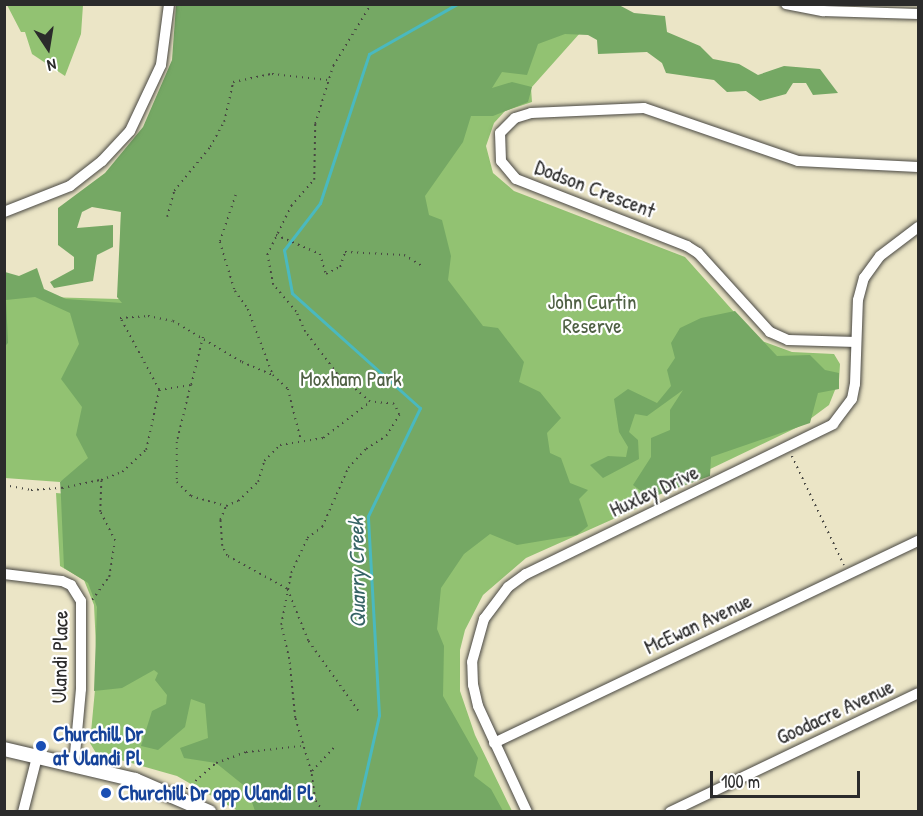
<!DOCTYPE html>
<style>
body{margin:0}
#map{position:relative;width:923px;height:816px;overflow:hidden;background:#ebe5c6;font-family:"Patrick Hand",sans-serif}
div>[style]{position:absolute}
[style*='--x']{left:calc(var(--x)*1px);top:calc(var(--y)*1px);width:calc(var(--w)*1px);rotate:calc(var(--a)*1deg)}
.green>*{inset:0;background:#92c272}
.forest>*{inset:0;background:#75a864}
.stream>*{height:3px;margin:-1.5px;padding:0 1.5px;transform-origin:1.5px;border-radius:1.5px;background:#4ab9bf}
.path>*{height:1.5px;margin-top:-0.75px;transform-origin:0;background:repeating-linear-gradient(90deg,#484742 0 1.5px,transparent 0 6px)}
.roads{filter:drop-shadow(0 0 2px #484742) drop-shadow(0 0 2px #484742)}
.minor>*{height:10px;margin:-5px;padding:0 5px;transform-origin:5px;border-radius:5px;background:#fff}
.major>*{height:14px;margin:-7px;padding:0 7px;transform-origin:7px;border-radius:7px;background:#fff}
.dots>*{width:16px;height:16px;translate:-50% -50%;box-sizing:border-box;border:3px solid #fff;border-radius:50%}
span{translate:-50% -50%;white-space:nowrap;text-align:center;line-height:1.15;-webkit-text-stroke:4.5px #fff;paint-order:stroke}
.street-label{font-size:21px;color:#2b2b2b}
.park-label{font-size:21px;color:#4f6044}
.transit-label{font-size:21px;color:#164399;font-weight:700}
.left{translate:0 -50%;text-align:left}
.water-label{font-size:22px;color:#376466;font-style:italic}
.frame{position:absolute;inset:0;border:6px solid #2b2b2b;pointer-events:none}
.north{position:absolute;left:18px;top:18px;width:60px;height:60px;-webkit-text-stroke:4px #fff;paint-order:stroke;rotate:168deg;font-size:16px;font-weight:700;line-height:24px;text-align:center;color:#2b2b2b}
.north::after{content:'';display:block;margin:auto;width:21px;height:27px;background:#2b2b2b;clip-path:polygon(50% 0,100% 100%,50% 72%,0 100%)}
.scale{position:absolute;left:710px;top:771px;width:150px;height:27px;box-sizing:border-box;border:3px solid #2b2b2b;border-top:0;padding-left:8px;font-size:18px;line-height:21px;white-space:nowrap;color:#2b2b2b;-webkit-text-stroke:4px #fff;paint-order:stroke}
</style>
<div id="map">
<div class="green">
<div style="clip-path:polygon(7px 5px,83px 5px,81px 34px,65px 76px,32px 54px,25px 32px,21px 32px)"></div>
<div style="clip-path:polygon(605px 5px,531px 88px,532px 102px,505px 111px,494px 123px,486px 146px,493px 173px,514px 191px,685px 257px,759px 340px,792px 352px,834px 354px,840px 364px,839px 380px,829px 405px,802px 425px,637px 504px,638px 508px,526px 558px,483px 595px,465px 630px,460px 650px,460px 691px,475px 735px,512px 811px,238px 811px,177px 776px,96px 753px,90px 743px,97px 668px,94px 605px,84px 580px,60px 566px,56px 493px,79px 495px,65px 479px,60px 482px,5px 478px,5px 296px,119px 299px,122px 162px)"></div>
</div>
<div class="forest">
<div style="clip-path:polygon(176px 5px,619px 5px,634px 13px,665px 16px,667px 32px,700px 46px,713px 59px,739px 64px,758px 75px,784px 66px,820px 69px,838px 93px,813px 95px,806px 83px,793px 83px,786px 94px,760px 101px,746px 91px,727px 92px,714px 80px,666px 73px,662px 63px,647px 52px,598px 54px,597px 40px,588px 35px,565px 34px,538px 44px,527px 75px,502px 72px,492px 88px,512px 82px,532px 87px,528px 102px,493px 116px,471px 116px,463px 142px,425px 196px,429px 215px,442px 220px,451px 256px,448px 280px,483px 326px,498px 328px,524px 362px,519px 382px,540px 392px,561px 418px,547px 433px,550px 453px,561px 458px,570px 483px,588px 490px,579px 499px,588px 526px,577px 535px,517px 545px,490px 534px,464px 554px,441px 588px,437px 629px,444px 646px,443px 696px,478px 758px,474px 776px,491px 789px,503px 811px,255px 811px,247px 788px,216px 763px,184px 758px,180px 748px,208px 738px,205px 704px,191px 699px,185px 727px,158px 750px,141px 746px,152px 711px,166px 704px,167px 695px,155px 680px,158px 673px,154px 670px,122px 688px,94px 691px,97px 607px,88px 583px,64px 568px,61px 498px,60px 482px,88px 458px,76px 435px,82px 407px,61px 379px,79px 344px,70px 313px,35px 297px,6px 300px,8px 343px,5px 346px,5px 272px,19px 276px,37px 268px,44px 289px,66px 299px,122px 303px,117px 297px,121px 212px,92px 207px,82px 212px,77px 228px,113px 225px,113px 247px,97px 255px,93px 281px,54px 288px,50px 282px,74px 269px,74px 257px,58px 245px,58px 208px,105px 173px,143px 127px,172px 60px)"></div>
<div style="clip-path:polygon(735px 311px,777px 356px,810px 355px,825px 370px,839px 373px,839px 389px,818px 393px,810px 423px,711px 457px,710px 476px,650px 498px,633px 485px,651px 457px,651px 438px,670px 430px,670px 410px,683px 390px,647px 416px,635px 414px,629px 432px,638px 440px,639px 459px,603px 478px,590px 465px,608px 456px,626px 457px,628px 447px,619px 432px,614px 399px,628px 389px,657px 403px,671px 386px,667px 370px,675px 358px,671px 343px,680px 328px,701px 318px)"></div>
</div>
<div class="stream">
<div style="--x:357;--y:812;--w:99;--a:-77.2"></div>
<div style="--x:379;--y:715;--w:199;--a:-93.2"></div>
<div style="--x:368;--y:516;--w:120;--a:-64.3"></div>
<div style="--x:420;--y:408;--w:172;--a:-138.1"></div>
<div style="--x:292;--y:293;--w:44;--a:-100.5"></div>
<div style="--x:284;--y:250;--w:59;--a:-52.5"></div>
<div style="--x:320;--y:203;--w:157;--a:-71.8"></div>
<div style="--x:369;--y:54;--w:101;--a:-29.6"></div>
</div>
<div class="path">
<div style="--x:236;--y:195;--w:50;--a:108.8"></div>
<div style="--x:220;--y:242;--w:51;--a:73"></div>
<div style="--x:235;--y:291;--w:22;--a:54"></div>
<div style="--x:248;--y:309;--w:71;--a:69.3"></div>
<div style="--x:167;--y:217;--w:27;--a:-75"></div>
<div style="--x:174;--y:191;--w:57;--a:-50.7"></div>
<div style="--x:210;--y:147;--w:29;--a:-61"></div>
<div style="--x:224;--y:122;--w:41;--a:-77.3"></div>
<div style="--x:233;--y:82;--w:40;--a:-12"></div>
<div style="--x:272;--y:74;--w:56;--a:6.1"></div>
<div style="--x:276;--y:235;--w:48;--a:23.4"></div>
<div style="--x:320;--y:254;--w:21;--a:73"></div>
<div style="--x:326;--y:274;--w:16;--a:-27"></div>
<div style="--x:340;--y:267;--w:16;--a:-72"></div>
<div style="--x:345;--y:252;--w:59;--a:2.9"></div>
<div style="--x:404;--y:255;--w:23;--a:31"></div>
<div style="--x:191;--y:385;--w:59;--a:103.8"></div>
<div style="--x:177;--y:442;--w:40;--a:90"></div>
<div style="--x:177;--y:482;--w:20;--a:45"></div>
<div style="--x:191;--y:496;--w:35;--a:16"></div>
<div style="--x:159;--y:390;--w:32;--a:-9"></div>
<div style="--x:191;--y:385;--w:50;--a:-76.2"></div>
<div style="--x:792;--y:456;--w:121;--a:64.5"></div>
<div style="--x:4;--y:485;--w:27;--a:10"></div>
<div style="--x:31;--y:490;--w:31;--a:-4"></div>
<div style="--x:62;--y:488;--w:40;--a:-12"></div>
<div style="--x:101;--y:480;--w:22;--a:-21"></div>
<div style="--x:122;--y:472;--w:33;--a:-43"></div>
<div style="--x:146;--y:450;--w:61;--a:-77.8"></div>
<div style="--x:159;--y:390;--w:82;--a:-118.4"></div>
<div style="--x:120;--y:318;--w:28;--a:-4"></div>
<div style="--x:148;--y:316;--w:25;--a:11"></div>
<div style="--x:173;--y:321;--w:80;--a:30.7"></div>
<div style="--x:242;--y:362;--w:34;--a:23"></div>
<div style="--x:273;--y:375;--w:21;--a:43"></div>
<div style="--x:288;--y:389;--w:53;--a:75.7"></div>
<div style="--x:92;--y:600;--w:29;--a:-54"></div>
<div style="--x:109;--y:577;--w:36;--a:-81"></div>
<div style="--x:115;--y:541;--w:33;--a:-117"></div>
<div style="--x:100;--y:512;--w:31;--a:-88"></div>
<div style="--x:358;--y:711;--w:86;--a:-125.5"></div>
<div style="--x:308;--y:641;--w:56;--a:-112"></div>
<div style="--x:287;--y:589;--w:68;--a:-151.2"></div>
<div style="--x:227;--y:556;--w:11;--a:-117"></div>
<div style="--x:222;--y:546;--w:26;--a:-94"></div>
<div style="--x:220;--y:520;--w:15;--a:-67"></div>
<div style="--x:226;--y:506;--w:13;--a:-23"></div>
<div style="--x:238;--y:501;--w:28;--a:-44"></div>
<div style="--x:258;--y:482;--w:22;--a:-74"></div>
<div style="--x:264;--y:461;--w:23;--a:-45"></div>
<div style="--x:280;--y:445;--w:44;--a:-9.2"></div>
<div style="--x:323;--y:438;--w:59;--a:-37.5"></div>
<div style="--x:370;--y:402;--w:43;--a:-139.7"></div>
<div style="--x:337;--y:374;--w:53;--a:-127.3"></div>
<div style="--x:305;--y:332;--w:22;--a:-114"></div>
<div style="--x:296;--y:312;--w:35;--a:-130"></div>
<div style="--x:273;--y:285;--w:31;--a:-101"></div>
<div style="--x:267;--y:255;--w:55;--a:-63.9"></div>
<div style="--x:291;--y:206;--w:35;--a:-49"></div>
<div style="--x:314;--y:180;--w:56;--a:-89"></div>
<div style="--x:315;--y:124;--w:61;--a:-72.8"></div>
<div style="--x:333;--y:66;--w:73;--a:-58.5"></div>
<div style="--x:312;--y:771;--w:33;--a:-47"></div>
<div style="--x:186;--y:789;--w:40;--a:-41"></div>
<div style="--x:216;--y:763;--w:32;--a:-20"></div>
<div style="--x:246;--y:752;--w:55;--a:-6.2"></div>
<div style="--x:323;--y:812;--w:14;--a:-124"></div>
<div style="--x:315;--y:800;--w:28;--a:-98"></div>
<div style="--x:311;--y:772;--w:56;--a:-106.5"></div>
<div style="--x:295;--y:718;--w:59;--a:-95.8"></div>
<div style="--x:289;--y:659;--w:35;--a:-103"></div>
<div style="--x:281;--y:625;--w:53;--a:-79.1"></div>
<div style="--x:291;--y:573;--w:38;--a:-65"></div>
<div style="--x:307;--y:538;--w:19;--a:-36"></div>
<div style="--x:322;--y:527;--w:64;--a:-66.2"></div>
<div style="--x:348;--y:468;--w:26;--a:-47"></div>
<div style="--x:366;--y:449;--w:24;--a:-33"></div>
<div style="--x:386;--y:436;--w:25;--a:-58"></div>
<div style="--x:399;--y:415;--w:12;--a:-114"></div>
<div style="--x:394;--y:404;--w:24;--a:-175"></div>
</div>
<div class="roads">
<div class="minor">
<div style="--x:786;--y:4;--w:38;--a:11"></div>
<div style="--x:823;--y:11;--w:95;--a:1.8"></div>
<div style="--x:4;--y:212;--w:71;--a:-21.5"></div>
<div style="--x:70;--y:186;--w:41;--a:-38"></div>
<div style="--x:102;--y:161;--w:41;--a:-47"></div>
<div style="--x:130;--y:131;--w:73;--a:-64.8"></div>
<div style="--x:161;--y:65;--w:62;--a:-82.5"></div>
<div style="--x:856;--y:342;--w:68;--a:-178.3"></div>
<div style="--x:788;--y:340;--w:20;--a:-156"></div>
<div style="--x:770;--y:332;--w:107;--a:-132.3"></div>
<div style="--x:698;--y:253;--w:13;--a:-148"></div>
<div style="--x:687;--y:246;--w:184;--a:-158.6"></div>
<div style="--x:516;--y:179;--w:23;--a:-130"></div>
<div style="--x:501;--y:161;--w:28;--a:-92"></div>
<div style="--x:500;--y:133;--w:21;--a:-45"></div>
<div style="--x:515;--y:118;--w:17;--a:-17"></div>
<div style="--x:531;--y:113;--w:113;--a:-2.5"></div>
<div style="--x:644;--y:108;--w:163;--a:19"></div>
<div style="--x:798;--y:161;--w:120;--a:2.9"></div>
<div style="--x:4;--y:574;--w:58;--a:6.9"></div>
<div style="--x:62;--y:581;--w:10;--a:24"></div>
<div style="--x:71;--y:585;--w:19;--a:58"></div>
<div style="--x:81;--y:601;--w:88;--a:90"></div>
<div style="--x:81;--y:689;--w:76;--a:95.3"></div>
<div style="--x:494;--y:743;--w:470;--a:-25.5"></div>
<div style="--x:23;--y:812;--w:57;--a:-75.7"></div>
<div style="--x:527;--y:812;--w:117;--a:-114.8"></div>
<div style="--x:478;--y:706;--w:22;--a:-103"></div>
<div style="--x:473;--y:685;--w:23;--a:-92"></div>
<div style="--x:472;--y:662;--w:45;--a:-74.4"></div>
<div style="--x:484;--y:619;--w:40;--a:-53"></div>
<div style="--x:508;--y:587;--w:22;--a:-36"></div>
<div style="--x:526;--y:574;--w:342;--a:-26"></div>
<div style="--x:833;--y:424;--w:31;--a:-53"></div>
<div style="--x:852;--y:399;--w:15;--a:-79"></div>
<div style="--x:855;--y:384;--w:84;--a:-88"></div>
<div style="--x:858;--y:300;--w:23;--a:-75"></div>
<div style="--x:864;--y:278;--w:27;--a:-54"></div>
<div style="--x:880;--y:256;--w:48;--a:-37.3"></div>
<div style="--x:670;--y:812;--w:275;--a:-25.6"></div>
</div>
<div class="major">
<div style="--x:4;--y:749;--w:135;--a:13.3"></div>
<div style="--x:135;--y:780;--w:81;--a:23.4"></div>
</div>
</div>
<div class="dots">
<div style="left:41px;top:746px;background:#1a4fb4"></div>
<div style="left:106px;top:793px;background:#1a4fb4"></div>
</div>
<div class="street-label">
<span style="left:595px;top:189px;rotate:21deg">Dodson Crescent</span>
<span style="left:654px;top:491px;rotate:-25deg">Huxley Drive</span>
<span style="left:698px;top:624px;rotate:-25deg">McEwan Avenue</span>
<span style="left:60px;top:657px;rotate:-89deg">Ulandi Place</span>
<span style="left:835px;top:712px;rotate:-25deg">Goodacre Avenue</span>
</div>
<div class="park-label">
<span style="left:592px;top:314px">John Curtin<br>Reserve</span>
<span style="left:351px;top:379px">Moxham Park</span>
</div>
<div class="transit-label">
<span class="left" style="left:53px;top:746px">Churchill Dr<br>at Ulandi Pl</span>
<span class="left" style="left:118px;top:793px">Churchill Dr opp Ulandi Pl</span>
</div>
<div class="water-label">
<span style="left:357px;top:573px;rotate:-91deg">Quarry Creek</span>
</div>
<div class="frame"></div>
<div class="north">N</div>
<div class="scale">100 m</div>
</div>
